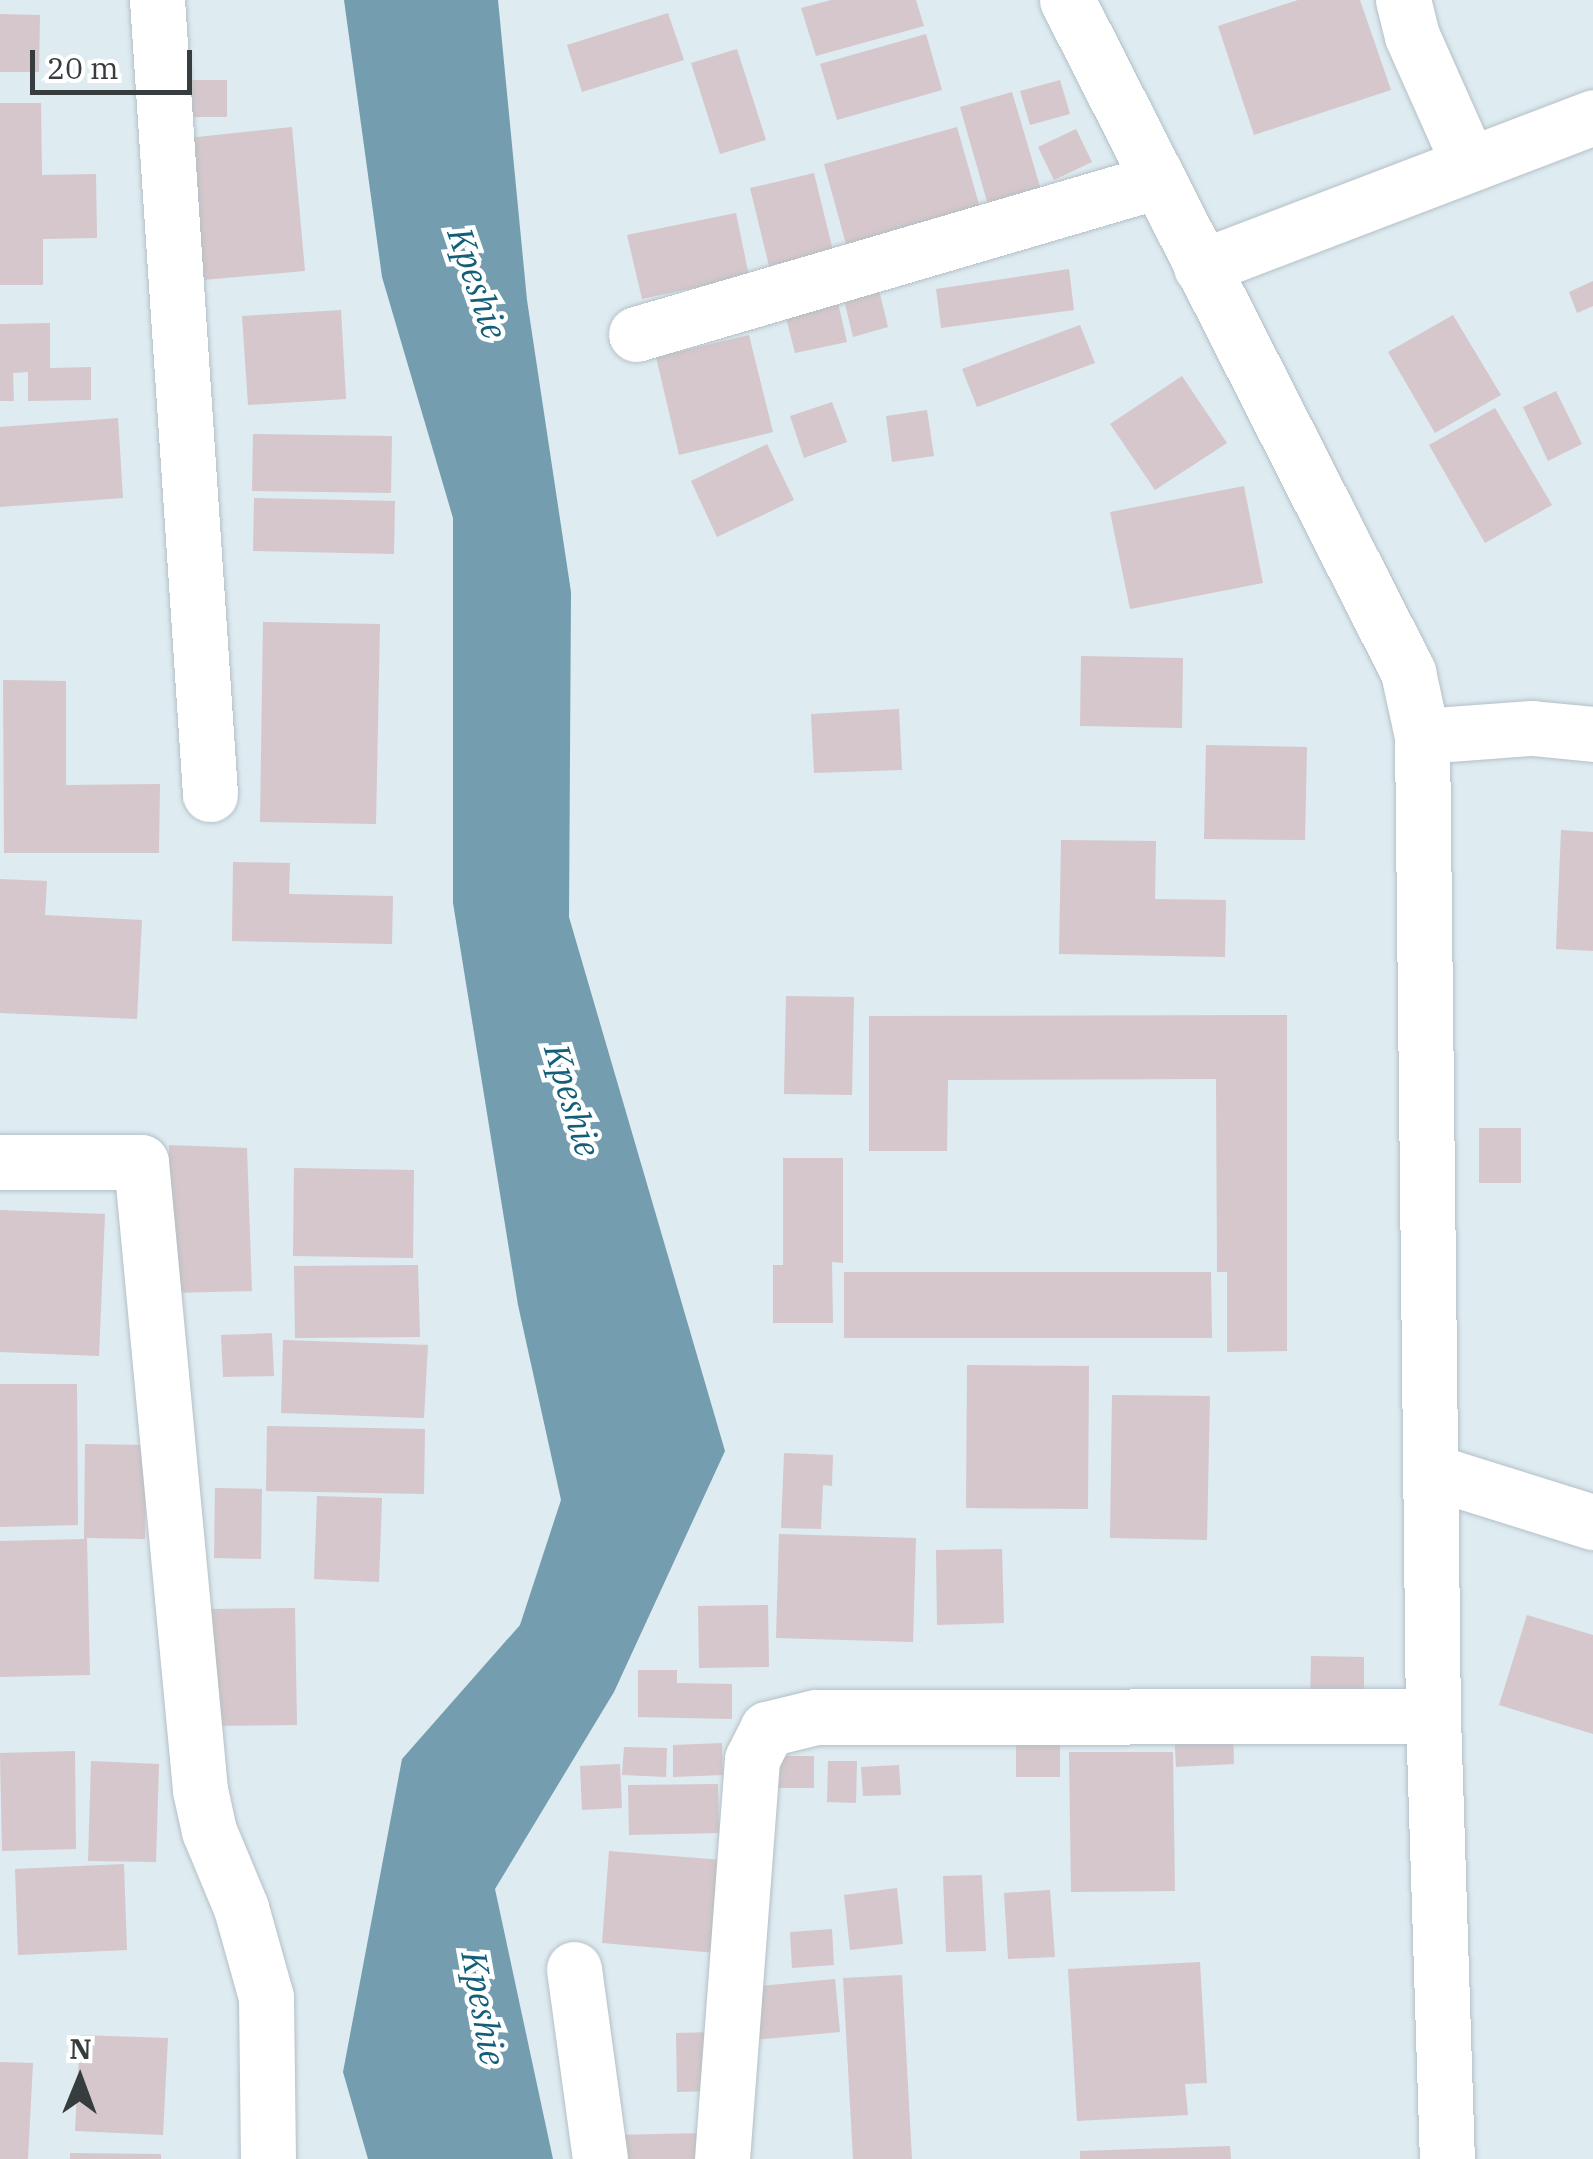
<!DOCTYPE html>
<style>
body{margin:0}
#map{position:relative;width:1593px;height:2159px;overflow:hidden;background:#deebf1;font-family:"IBM Plex Serif",serif}
div>[style]{position:absolute}
[style*='--x']{left:calc(var(--x)*1px);top:calc(var(--y)*1px);width:calc(var(--w)*1px);rotate:calc(var(--a)*1deg)}
.water>*{inset:0;background:#749daf}
.building>*{inset:0;background:#d5c7cb}
.roads{filter:drop-shadow(0 0 2px #b4c0c6) drop-shadow(0 0 2px #b4c0c6)}
.street>*{height:55px;margin:-27.5px;padding:0 27.5px;transform-origin:27.5px;border-radius:27.5px;background:#fff}
.secondary>*{height:55px;margin:-27.5px;padding:0 27.5px;transform-origin:27.5px;border-radius:27.5px;background:#fff}
span{translate:-50% -50%;white-space:nowrap;text-align:center;line-height:1.15;-webkit-text-stroke:9px #fff;paint-order:stroke}
.water-label{font-size:35px;color:#135f7a;font-style:italic}
.north{position:absolute;left:30px;top:2029px;width:100px;height:100px;-webkit-text-stroke:8px #fff;paint-order:stroke;rotate:1deg;font-size:28px;font-weight:700;line-height:40px;text-align:center;color:#373c3e}
.north::after{content:'';display:block;margin:auto;width:35px;height:45px;background:#373c3e;clip-path:polygon(50% 0,100% 100%,50% 72%,0 100%)}
.scale{position:absolute;left:30px;top:50px;width:162px;height:45px;box-sizing:border-box;border:5px solid #373c3e;border-top:0;padding-left:12px;font-size:30px;line-height:35px;white-space:nowrap;color:#373c3e;-webkit-text-stroke:8px #fff;paint-order:stroke}
</style>
<div id="map">
<div class="water">
<div style="clip-path:polygon(344px 0,498px 0,527px 300px,571px 592px,569px 917px,725px 1451px,614px 1692px,495px 1889px,553px 2159px,368px 2159px,343px 2072px,402px 1759px,520px 1625px,561px 1500px,518px 1305px,453px 903px,453px 518px,382px 277px)"></div>
</div>
<div class="building">
<div style="clip-path:polygon(831px 0,916px 0,924px 26px,816px 56px,801px 8px)"></div>
<div style="clip-path:polygon(1298px 0,1360px 0,1391px 90px,1254px 135px,1218px 26px)"></div>
<div style="clip-path:polygon(668px 13px,684px 60px,582px 92px,567px 45px)"></div>
<div style="clip-path:polygon(0 14px,40px 15px,39px 72px,0 72px)"></div>
<div style="clip-path:polygon(926px 34px,942px 90px,837px 120px,820px 64px)"></div>
<div style="clip-path:polygon(737px 49px,766px 140px,720px 154px,691px 63px)"></div>
<div style="clip-path:polygon(179px 80px,227px 80px,227px 117px,179px 117px)"></div>
<div style="clip-path:polygon(1060px 80px,1070px 114px,1030px 125px,1020px 91px)"></div>
<div style="clip-path:polygon(1012px 92px,1041px 190px,988px 205px,960px 107px)"></div>
<div style="clip-path:polygon(0 103px,41px 103px,42px 175px,96px 174px,97px 238px,43px 239px,43px 285px,0 285px)"></div>
<div style="clip-path:polygon(292px 127px,305px 271px,203px 280px,188px 138px)"></div>
<div style="clip-path:polygon(957px 127px,986px 229px,852px 266px,824px 164px)"></div>
<div style="clip-path:polygon(1076px 129px,1092px 162px,1054px 180px,1038px 147px)"></div>
<div style="clip-path:polygon(814px 173px,833px 251px,769px 266px,750px 188px)"></div>
<div style="clip-path:polygon(736px 213px,749px 276px,642px 299px,627px 235px)"></div>
<div style="clip-path:polygon(1069px 269px,1074px 310px,941px 328px,936px 289px)"></div>
<div style="clip-path:polygon(1593px 281px,1593px 306px,1577px 313px,1569px 292px)"></div>
<div style="clip-path:polygon(879px 290px,888px 327px,853px 337px,844px 300px)"></div>
<div style="clip-path:polygon(836px 294px,847px 342px,795px 353px,783px 306px)"></div>
<div style="clip-path:polygon(341px 310px,346px 399px,248px 405px,242px 316px)"></div>
<div style="clip-path:polygon(1453px 315px,1501px 395px,1435px 433px,1388px 352px)"></div>
<div style="clip-path:polygon(50px 323px,50px 368px,91px 367px,91px 400px,28px 401px,28px 372px,13px 373px,14px 401px,0 401px,0 324px)"></div>
<div style="clip-path:polygon(1080px 325px,1095px 363px,977px 407px,962px 369px)"></div>
<div style="clip-path:polygon(749px 335px,773px 432px,679px 455px,656px 357px)"></div>
<div style="clip-path:polygon(1182px 376px,1227px 443px,1155px 490px,1110px 424px)"></div>
<div style="clip-path:polygon(1556px 391px,1582px 444px,1548px 461px,1523px 407px)"></div>
<div style="clip-path:polygon(832px 402px,847px 442px,804px 458px,790px 416px)"></div>
<div style="clip-path:polygon(1495px 408px,1552px 505px,1485px 543px,1429px 445px)"></div>
<div style="clip-path:polygon(927px 410px,934px 456px,892px 462px,886px 416px)"></div>
<div style="clip-path:polygon(118px 418px,123px 498px,0 507px,0 427px)"></div>
<div style="clip-path:polygon(253px 434px,392px 436px,391px 493px,252px 491px)"></div>
<div style="clip-path:polygon(767px 444px,794px 500px,717px 537px,691px 481px)"></div>
<div style="clip-path:polygon(1244px 486px,1263px 583px,1130px 609px,1110px 512px)"></div>
<div style="clip-path:polygon(254px 498px,395px 501px,394px 554px,253px 551px)"></div>
<div style="clip-path:polygon(263px 622px,380px 624px,376px 824px,260px 822px)"></div>
<div style="clip-path:polygon(1081px 656px,1183px 658px,1182px 728px,1080px 726px)"></div>
<div style="clip-path:polygon(3px 680px,66px 681px,66px 785px,160px 784px,159px 853px,4px 853px)"></div>
<div style="clip-path:polygon(899px 709px,902px 770px,814px 773px,811px 714px)"></div>
<div style="clip-path:polygon(1206px 745px,1307px 747px,1305px 840px,1204px 839px)"></div>
<div style="clip-path:polygon(1561px 830px,1593px 832px,1593px 951px,1556px 949px)"></div>
<div style="clip-path:polygon(1061px 840px,1156px 841px,1155px 899px,1226px 900px,1225px 957px,1059px 954px)"></div>
<div style="clip-path:polygon(233px 862px,290px 863px,289px 894px,393px 896px,392px 944px,232px 941px)"></div>
<div style="clip-path:polygon(0 879px,47px 881px,45px 915px,142px 920px,137px 1019px,0 1013px)"></div>
<div style="clip-path:polygon(786px 996px,854px 997px,852px 1095px,784px 1094px)"></div>
<div style="clip-path:polygon(1287px 1015px,1287px 1351px,1227px 1352px,1227px 1272px,1217px 1272px,1216px 1079px,948px 1080px,947px 1151px,869px 1151px,869px 1016px)"></div>
<div style="clip-path:polygon(1479px 1128px,1521px 1128px,1521px 1183px,1479px 1183px)"></div>
<div style="clip-path:polygon(169px 1145px,247px 1148px,252px 1291px,171px 1293px)"></div>
<div style="clip-path:polygon(783px 1158px,843px 1158px,843px 1263px,832px 1262px,833px 1323px,773px 1323px,773px 1265px,783px 1265px)"></div>
<div style="clip-path:polygon(294px 1168px,414px 1170px,413px 1258px,293px 1256px)"></div>
<div style="clip-path:polygon(0 1210px,105px 1214px,99px 1356px,0 1352px)"></div>
<div style="clip-path:polygon(418px 1265px,420px 1337px,295px 1338px,294px 1266px)"></div>
<div style="clip-path:polygon(844px 1272px,1211px 1272px,1212px 1338px,844px 1338px)"></div>
<div style="clip-path:polygon(272px 1333px,274px 1376px,223px 1377px,221px 1335px)"></div>
<div style="clip-path:polygon(283px 1340px,428px 1345px,424px 1418px,281px 1413px)"></div>
<div style="clip-path:polygon(967px 1365px,1089px 1366px,1088px 1509px,966px 1508px)"></div>
<div style="clip-path:polygon(0 1384px,77px 1384px,78px 1525px,0 1527px)"></div>
<div style="clip-path:polygon(1112px 1395px,1210px 1396px,1207px 1540px,1110px 1538px)"></div>
<div style="clip-path:polygon(267px 1426px,425px 1429px,424px 1494px,266px 1491px)"></div>
<div style="clip-path:polygon(85px 1444px,146px 1445px,145px 1539px,87px 1538px,90px 1675px,0 1677px,0 1541px,84px 1539px)"></div>
<div style="clip-path:polygon(784px 1453px,833px 1455px,832px 1486px,823px 1485px,821px 1529px,781px 1528px)"></div>
<div style="clip-path:polygon(215px 1488px,262px 1489px,261px 1559px,214px 1558px)"></div>
<div style="clip-path:polygon(317px 1496px,382px 1498px,379px 1582px,314px 1579px)"></div>
<div style="clip-path:polygon(779px 1534px,916px 1538px,913px 1642px,776px 1638px)"></div>
<div style="clip-path:polygon(1002px 1549px,1004px 1623px,937px 1625px,936px 1550px)"></div>
<div style="clip-path:polygon(768px 1605px,769px 1667px,699px 1668px,698px 1606px)"></div>
<div style="clip-path:polygon(295px 1608px,297px 1725px,207px 1726px,206px 1609px)"></div>
<div style="clip-path:polygon(1527px 1615px,1593px 1635px,1593px 1734px,1499px 1705px)"></div>
<div style="clip-path:polygon(1311px 1656px,1364px 1657px,1364px 1704px,1310px 1703px)"></div>
<div style="clip-path:polygon(638px 1670px,677px 1670px,677px 1683px,732px 1684px,732px 1719px,638px 1717px)"></div>
<div style="clip-path:polygon(1233px 1726px,1234px 1764px,1176px 1767px,1174px 1728px)"></div>
<div style="clip-path:polygon(722px 1743px,723px 1775px,673px 1777px,673px 1745px)"></div>
<div style="clip-path:polygon(1016px 1745px,1060px 1745px,1060px 1777px,1016px 1777px)"></div>
<div style="clip-path:polygon(624px 1747px,667px 1748px,666px 1777px,622px 1775px)"></div>
<div style="clip-path:polygon(75px 1751px,76px 1849px,2px 1851px,0 1753px)"></div>
<div style="clip-path:polygon(1069px 1752px,1173px 1752px,1175px 1891px,1071px 1892px)"></div>
<div style="clip-path:polygon(758px 1756px,814px 1756px,814px 1788px,758px 1788px)"></div>
<div style="clip-path:polygon(91px 1761px,159px 1764px,156px 1862px,88px 1861px)"></div>
<div style="clip-path:polygon(828px 1761px,857px 1761px,856px 1803px,827px 1802px)"></div>
<div style="clip-path:polygon(620px 1764px,622px 1808px,582px 1810px,580px 1766px)"></div>
<div style="clip-path:polygon(899px 1765px,901px 1795px,863px 1796px,861px 1767px)"></div>
<div style="clip-path:polygon(718px 1784px,719px 1833px,629px 1835px,628px 1785px)"></div>
<div style="clip-path:polygon(609px 1851px,723px 1860px,716px 1953px,602px 1943px)"></div>
<div style="clip-path:polygon(124px 1864px,127px 1950px,18px 1955px,15px 1869px)"></div>
<div style="clip-path:polygon(982px 1875px,986px 1951px,946px 1952px,943px 1876px)"></div>
<div style="clip-path:polygon(897px 1888px,903px 1944px,850px 1950px,844px 1895px)"></div>
<div style="clip-path:polygon(1050px 1890px,1055px 1957px,1008px 1959px,1004px 1893px)"></div>
<div style="clip-path:polygon(832px 1929px,834px 1965px,792px 1968px,790px 1932px)"></div>
<div style="clip-path:polygon(1200px 1962px,1207px 2083px,1185px 2084px,1188px 2115px,1077px 2121px,1068px 1969px)"></div>
<div style="clip-path:polygon(902px 1975px,912px 2159px,853px 2159px,843px 1978px)"></div>
<div style="clip-path:polygon(835px 1979px,840px 2032px,743px 2041px,738px 1988px)"></div>
<div style="clip-path:polygon(713px 2032px,714px 2091px,677px 2092px,676px 2033px)"></div>
<div style="clip-path:polygon(80px 2035px,168px 2038px,163px 2135px,75px 2131px)"></div>
<div style="clip-path:polygon(0 2062px,33px 2063px,28px 2159px,0 2159px)"></div>
<div style="clip-path:polygon(704px 2133px,704px 2159px,614px 2159px,614px 2135px)"></div>
<div style="clip-path:polygon(1230px 2146px,1231px 2159px,1080px 2159px,1080px 2151px)"></div>
<div style="clip-path:polygon(70px 2153px,161px 2154px,161px 2159px,70px 2159px)"></div>
</div>
<div class="roads">
<div class="street">
<div style="--x:157;--y:0;--w:796;--a:86.18"></div>
<div style="--x:1403;--y:0;--w:37;--a:76"></div>
<div style="--x:1412;--y:36;--w:140;--a:66"></div>
<div style="--x:1201;--y:267;--w:420;--a:-20.9"></div>
<div style="--x:636;--y:334;--w:544;--a:-16.34"></div>
<div style="--x:1422;--y:736;--w:110;--a:-4.2"></div>
<div style="--x:1532;--y:728;--w:61;--a:5.6"></div>
<div style="--x:0;--y:1162;--w:141;--a:0"></div>
<div style="--x:141;--y:1162;--w:631;--a:84.63"></div>
<div style="--x:200;--y:1790;--w:42;--a:77.6"></div>
<div style="--x:209;--y:1831;--w:83;--a:67.4"></div>
<div style="--x:241;--y:1908;--w:92;--a:74.3"></div>
<div style="--x:266;--y:1997;--w:162;--a:89.3"></div>
<div style="--x:1433;--y:1472;--w:168;--a:17.4"></div>
<div style="--x:574;--y:1969;--w:192;--a:82.2"></div>
<div style="--x:722;--y:2159;--w:401;--a:-85.7"></div>
<div style="--x:752;--y:1759;--w:34;--a:-63"></div>
<div style="--x:767;--y:1729;--w:50;--a:-13.8"></div>
<div style="--x:816;--y:1717;--w:617;--a:-0.09"></div>
</div>
<div class="secondary">
<div style="--x:1067;--y:0;--w:754;--a:63.09"></div>
<div style="--x:1408;--y:672;--w:66;--a:77.7"></div>
<div style="--x:1422;--y:736;--w:980;--a:89.36"></div>
<div style="--x:1433;--y:1716;--w:443;--a:88.2"></div>
</div>
</div>
<div class="water-label">
<span style="left:478px;top:283px;rotate:71deg">Kpeshie</span>
<span style="left:573px;top:1100px;rotate:73deg">Kpeshie</span>
<span style="left:484px;top:2008px;rotate:80deg">Kpeshie</span>
</div>
<div class="north">N</div>
<div class="scale">20 m</div>
</div>
